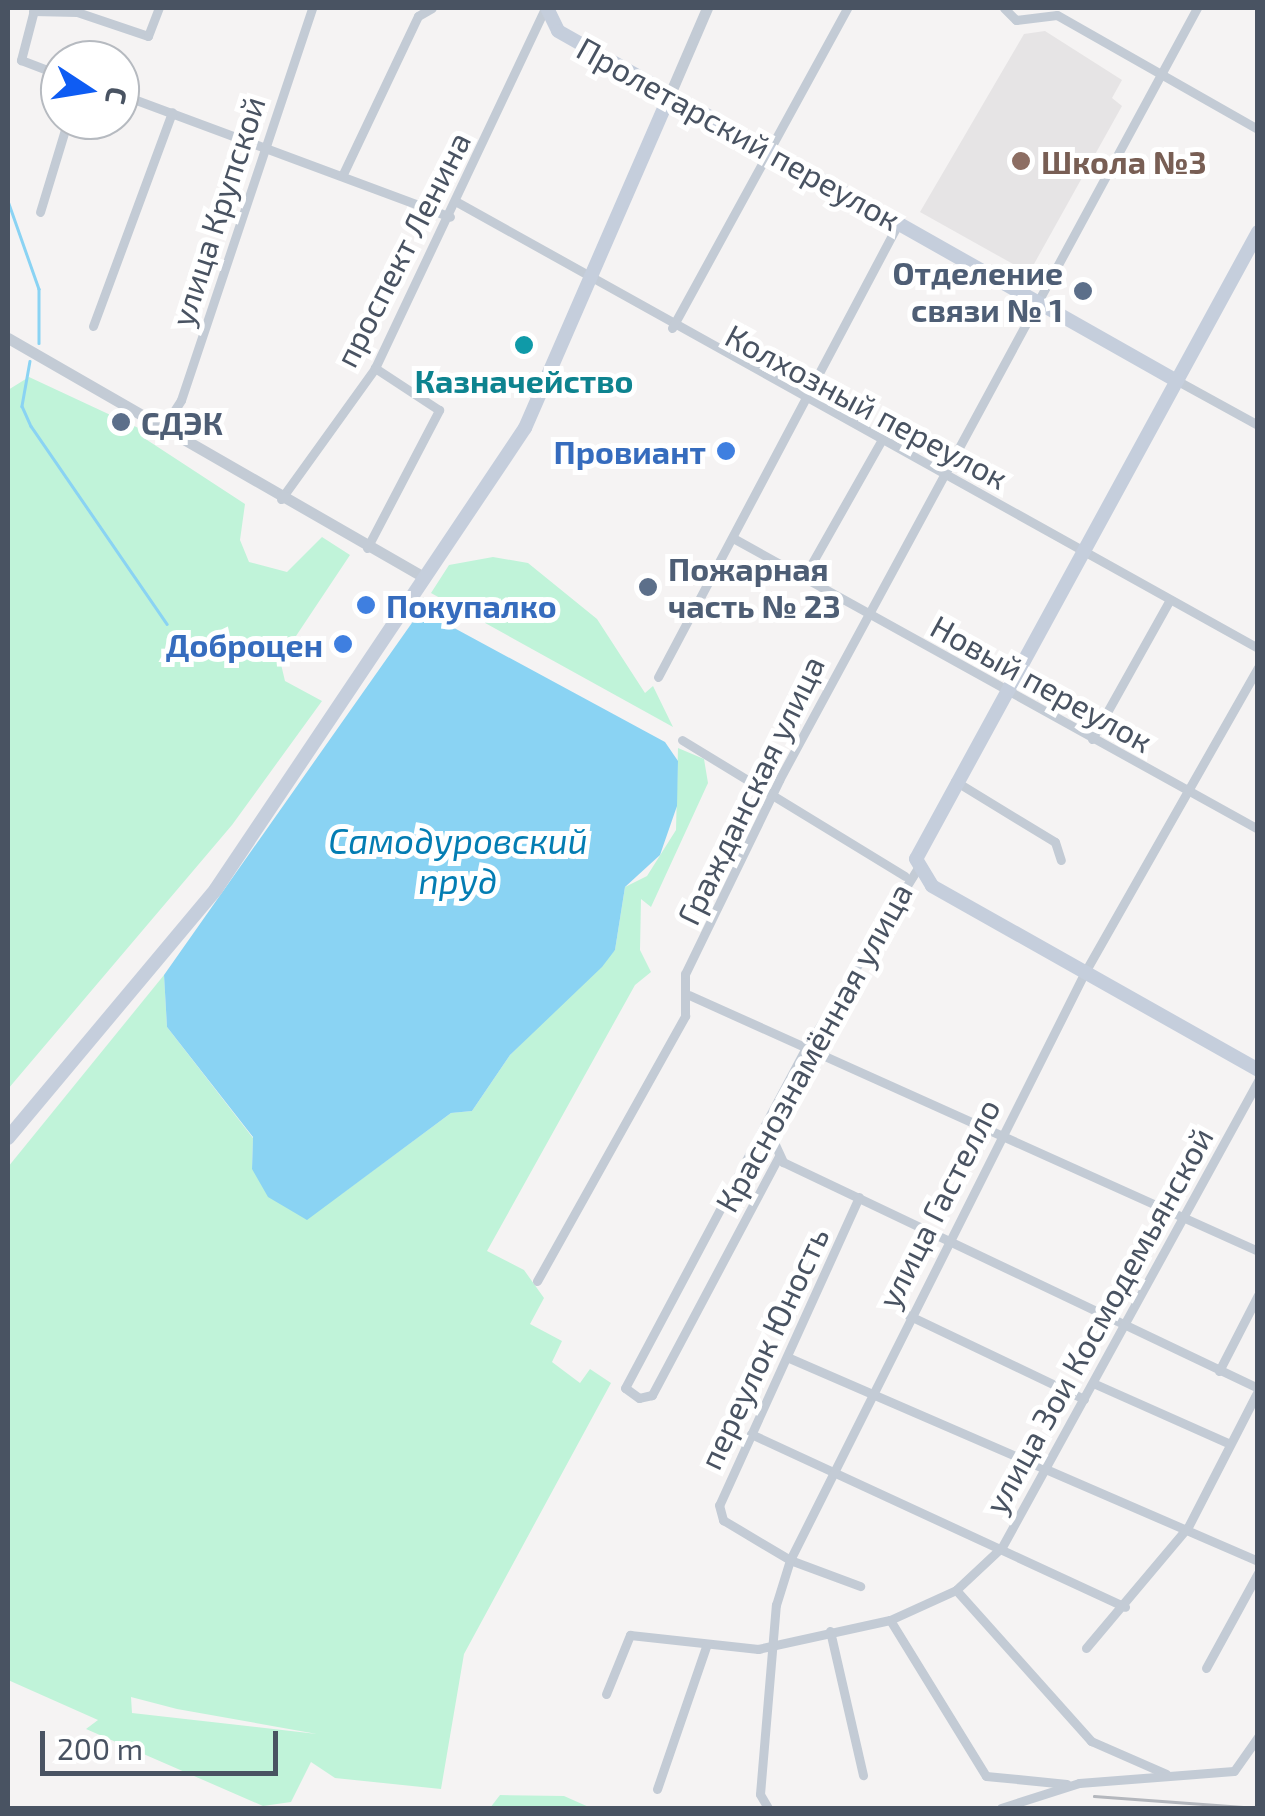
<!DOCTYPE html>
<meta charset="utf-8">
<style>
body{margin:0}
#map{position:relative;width:1265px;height:1816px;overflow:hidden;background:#f5f3f3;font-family:"Exo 2",sans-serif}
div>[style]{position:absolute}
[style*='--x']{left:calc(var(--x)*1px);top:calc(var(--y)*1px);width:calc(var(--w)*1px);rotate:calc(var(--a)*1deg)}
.education>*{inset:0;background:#e6e4e5}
.green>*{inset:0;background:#c0f3d9}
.water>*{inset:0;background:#8ad3f3}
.stream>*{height:2.5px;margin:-1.25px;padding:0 1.25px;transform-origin:1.25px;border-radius:1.25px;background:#8ad3f3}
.minor>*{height:9px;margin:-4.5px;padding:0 4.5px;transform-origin:4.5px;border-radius:4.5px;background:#c3cbd5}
.tertiary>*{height:11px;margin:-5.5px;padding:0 5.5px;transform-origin:5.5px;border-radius:5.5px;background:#c3cbd5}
.secondary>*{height:14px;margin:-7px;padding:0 7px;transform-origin:7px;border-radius:7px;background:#c5cedc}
.rail>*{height:2.5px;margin:-1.25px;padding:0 1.25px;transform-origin:1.25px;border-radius:1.25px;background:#b4b7bd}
.dots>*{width:28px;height:28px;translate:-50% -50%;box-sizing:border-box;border:5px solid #fff;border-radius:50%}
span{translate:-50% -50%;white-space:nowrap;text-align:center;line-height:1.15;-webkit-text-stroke:10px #fff;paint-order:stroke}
.street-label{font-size:32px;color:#495362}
.education-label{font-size:32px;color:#785e54;font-weight:700}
.left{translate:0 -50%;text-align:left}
.service-label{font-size:32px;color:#4e5e75;font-weight:700}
.right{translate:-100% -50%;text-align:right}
.culture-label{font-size:32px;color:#0d838f;font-weight:700}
.shop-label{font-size:32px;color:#366cbe;font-weight:700}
.water-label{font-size:35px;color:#037db3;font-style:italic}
.frame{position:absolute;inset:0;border:10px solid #495362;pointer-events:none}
.north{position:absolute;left:40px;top:40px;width:100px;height:100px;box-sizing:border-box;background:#fff;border:2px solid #b6bac0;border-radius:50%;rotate:102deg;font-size:28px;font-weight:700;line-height:40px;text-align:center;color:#495362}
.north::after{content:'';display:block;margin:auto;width:35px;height:45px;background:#0e5cf3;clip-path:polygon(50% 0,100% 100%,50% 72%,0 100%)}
.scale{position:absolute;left:40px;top:1731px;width:238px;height:45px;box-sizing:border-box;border:5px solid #495362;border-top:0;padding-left:12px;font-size:30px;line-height:35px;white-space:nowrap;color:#495362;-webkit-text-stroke:8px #fff;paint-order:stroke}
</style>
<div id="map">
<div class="education">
<div style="clip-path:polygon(1045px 31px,1122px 80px,1112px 98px,1122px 106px,1029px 273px,920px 212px,1024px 34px)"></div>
</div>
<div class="green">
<div style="clip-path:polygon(29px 377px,147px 432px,144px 438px,245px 504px,240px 540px,249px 562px,287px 572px,322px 537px,350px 555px,280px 660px,285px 681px,322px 701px,232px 825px,8px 1089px,8px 390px)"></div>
<div style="clip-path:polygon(493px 557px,528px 563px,597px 619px,645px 693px,653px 686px,673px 727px,431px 593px,449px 565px)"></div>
<div style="clip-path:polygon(evenodd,678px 748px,704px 759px,708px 783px,651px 907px,641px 899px,640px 950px,651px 972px,635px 985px,487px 1251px,524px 1270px,544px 1298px,530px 1324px,562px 1341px,552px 1362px,580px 1383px,590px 1369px,611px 1383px,464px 1654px,441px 1789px,335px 1778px,311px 1762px,291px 1802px,263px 1806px,86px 1729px,98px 1720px,8px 1680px,8px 1167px,164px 975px,167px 1027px,253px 1138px,252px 1169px,340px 1195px,451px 1113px,472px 1111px,510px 1055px,615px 950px,625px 887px,647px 876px,676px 830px,678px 748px,131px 1697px,177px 1709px,317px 1734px,132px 1713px,131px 1697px)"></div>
<div style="clip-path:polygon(500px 1795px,564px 1796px,591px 1808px,490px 1808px)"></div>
</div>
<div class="water">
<div style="clip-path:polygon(421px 610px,665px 742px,678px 761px,677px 806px,660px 855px,625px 887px,615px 950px,602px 967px,510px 1055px,472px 1111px,451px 1113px,307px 1220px,268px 1197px,252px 1169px,253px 1137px,167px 1027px,164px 975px)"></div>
</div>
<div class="stream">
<div style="--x:8;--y:201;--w:93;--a:70.6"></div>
<div style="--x:39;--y:289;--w:54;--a:90"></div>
<div style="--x:30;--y:361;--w:46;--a:100.1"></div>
<div style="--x:22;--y:406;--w:22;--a:66"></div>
<div style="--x:31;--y:426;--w:240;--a:55.5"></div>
</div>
<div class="minor">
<div style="--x:1004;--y:8;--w:17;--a:45"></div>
<div style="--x:1016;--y:20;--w:41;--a:-7"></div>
<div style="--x:1057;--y:15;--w:231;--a:29.6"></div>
<div style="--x:34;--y:10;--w:52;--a:104.6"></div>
<div style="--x:21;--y:60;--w:42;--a:21"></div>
<div style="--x:33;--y:11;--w:44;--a:1.3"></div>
<div style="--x:77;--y:12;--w:75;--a:18.7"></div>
<div style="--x:148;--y:36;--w:30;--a:-69"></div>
<div style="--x:120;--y:94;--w:352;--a:20.4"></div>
<div style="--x:343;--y:174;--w:175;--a:-64.6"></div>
<div style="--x:418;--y:16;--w:16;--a:-30"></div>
<div style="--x:457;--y:202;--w:917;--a:29.11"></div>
<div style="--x:40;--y:212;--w:96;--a:-73.1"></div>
<div style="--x:93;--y:326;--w:228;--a:-69.7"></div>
<div style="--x:672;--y:328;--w:365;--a:-61.3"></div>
<div style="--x:1176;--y:380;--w:94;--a:28.8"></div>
<div style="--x:163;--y:428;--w:33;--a:-57"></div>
<div style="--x:181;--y:400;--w:413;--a:-71.5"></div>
<div style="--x:281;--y:499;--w:161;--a:-54.3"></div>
<div style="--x:375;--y:368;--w:398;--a:-64.7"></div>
<div style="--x:733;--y:538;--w:600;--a:29"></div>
<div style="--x:367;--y:548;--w:156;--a:-62.4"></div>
<div style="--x:439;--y:410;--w:77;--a:-146.7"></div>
<div style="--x:803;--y:579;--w:159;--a:-60.5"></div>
<div style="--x:658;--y:677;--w:515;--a:-62.09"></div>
<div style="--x:1092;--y:739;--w:158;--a:-60.8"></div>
<div style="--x:682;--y:740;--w:261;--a:31.4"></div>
<div style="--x:955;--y:781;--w:117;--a:31.4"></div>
<div style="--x:1055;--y:842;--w:19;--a:72"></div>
<div style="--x:689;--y:995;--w:624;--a:24.22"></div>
<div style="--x:766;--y:1125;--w:41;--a:65.3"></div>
<div style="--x:783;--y:1162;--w:526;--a:25.44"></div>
<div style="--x:779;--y:1156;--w:271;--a:118"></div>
<div style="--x:652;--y:1395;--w:13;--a:167"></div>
<div style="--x:639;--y:1398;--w:17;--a:-144"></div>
<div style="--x:625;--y:1388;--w:383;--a:-62"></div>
<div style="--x:805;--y:1050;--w:214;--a:-58.2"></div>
<div style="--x:859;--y:1197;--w:338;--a:114.4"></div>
<div style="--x:719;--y:1505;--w:16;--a:75"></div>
<div style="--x:723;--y:1520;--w:78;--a:30.8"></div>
<div style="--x:790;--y:1560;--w:75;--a:20.4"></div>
<div style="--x:537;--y:1281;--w:304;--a:-60.8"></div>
<div style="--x:685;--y:1016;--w:42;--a:-90"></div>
<div style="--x:685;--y:974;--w:216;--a:-64.1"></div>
<div style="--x:779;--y:780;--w:878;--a:-61.57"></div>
<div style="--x:908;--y:1315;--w:195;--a:25.5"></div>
<div style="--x:787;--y:1357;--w:513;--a:23.42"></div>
<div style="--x:1219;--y:1371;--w:85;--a:-62.8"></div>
<div style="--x:1093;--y:1383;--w:148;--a:24"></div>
<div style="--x:751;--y:1434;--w:412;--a:24.8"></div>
<div style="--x:956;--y:1590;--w:203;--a:48.2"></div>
<div style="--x:1091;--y:1741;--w:82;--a:23.7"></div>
<div style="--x:890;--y:1620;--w:183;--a:58.4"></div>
<div style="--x:986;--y:1776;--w:81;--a:5.6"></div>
<div style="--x:830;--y:1631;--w:148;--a:77.1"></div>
<div style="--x:1086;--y:1648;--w:158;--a:-49.9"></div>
<div style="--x:1188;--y:1527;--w:153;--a:-62.8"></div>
<div style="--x:1206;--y:1668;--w:108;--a:-61.3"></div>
<div style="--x:606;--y:1694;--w:64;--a:-67.9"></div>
<div style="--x:630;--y:1635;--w:129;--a:6.2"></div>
<div style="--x:758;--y:1649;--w:135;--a:-12.4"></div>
<div style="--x:890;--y:1620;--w:72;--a:-24.4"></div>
<div style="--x:956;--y:1590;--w:63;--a:-43.1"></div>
<div style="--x:1002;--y:1547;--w:532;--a:-61.22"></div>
<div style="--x:657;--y:1789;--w:153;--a:-71"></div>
<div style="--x:768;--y:1808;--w:16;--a:-120"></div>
<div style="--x:760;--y:1794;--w:190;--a:-85.2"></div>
<div style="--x:776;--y:1605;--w:47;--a:-72.7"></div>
<div style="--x:790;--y:1560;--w:658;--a:-63.36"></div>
<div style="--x:1085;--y:972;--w:350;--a:-60.4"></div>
<div style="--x:1001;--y:1808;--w:82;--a:-17.8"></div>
<div style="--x:1079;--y:1783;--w:155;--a:-4.4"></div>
<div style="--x:1234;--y:1771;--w:42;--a:-54.8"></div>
</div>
<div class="tertiary">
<div style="--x:670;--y:94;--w:94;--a:-66.7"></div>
<div style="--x:8;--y:338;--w:475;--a:29.9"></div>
</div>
<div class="secondary">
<div style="--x:547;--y:8;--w:25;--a:64"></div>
<div style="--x:558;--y:31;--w:709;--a:29.49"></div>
<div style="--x:1258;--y:232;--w:714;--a:118.61"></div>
<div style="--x:916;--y:859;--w:31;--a:59"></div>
<div style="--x:932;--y:886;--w:374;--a:29.4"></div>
<div style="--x:8;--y:1138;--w:324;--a:-50.1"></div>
<div style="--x:216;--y:889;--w:555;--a:-56.17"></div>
<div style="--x:525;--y:428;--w:364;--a:-66.5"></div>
</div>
<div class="rail">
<div style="--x:1094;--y:1796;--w:163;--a:4.2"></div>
</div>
<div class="dots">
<div style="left:1021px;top:161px;background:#8d6e63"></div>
<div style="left:1083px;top:291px;background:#5c6f8a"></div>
<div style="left:524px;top:345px;background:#0f9aa8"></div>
<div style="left:121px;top:422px;background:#5c6f8a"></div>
<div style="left:726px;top:451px;background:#3f7fe0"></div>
<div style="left:648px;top:587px;background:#5c6f8a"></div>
<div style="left:366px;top:605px;background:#3f7fe0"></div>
<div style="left:343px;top:644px;background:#3f7fe0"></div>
</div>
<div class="street-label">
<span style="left:739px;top:133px;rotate:29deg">Пролетарский переулок</span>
<span style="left:217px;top:211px;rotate:-72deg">улица Крупской</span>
<span style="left:402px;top:249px;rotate:-63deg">проспект Ленина</span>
<span style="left:867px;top:406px;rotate:28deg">Колхозный переулок</span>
<span style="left:1042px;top:683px;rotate:29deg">Новый переулок</span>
<span style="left:750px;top:790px;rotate:-64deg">Гражданская улица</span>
<span style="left:813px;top:1047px;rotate:-61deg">Краснознамённая улица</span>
<span style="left:938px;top:1203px;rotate:-63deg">улица Гастелло</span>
<span style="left:1098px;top:1320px;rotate:-61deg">улица Зои Космодемьянской</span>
<span style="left:763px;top:1348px;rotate:-65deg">переулок Юность</span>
</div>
<div class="education-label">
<span class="left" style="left:1041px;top:161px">Школа №3</span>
</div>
<div class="service-label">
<span class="right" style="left:1063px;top:291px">Отделение<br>связи № 1</span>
<span class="left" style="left:141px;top:422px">СДЭК</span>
<span class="left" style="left:668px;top:587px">Пожарная<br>часть № 23</span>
</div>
<div class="culture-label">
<span style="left:524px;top:380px">Казначейство</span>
</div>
<div class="shop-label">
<span class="right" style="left:706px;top:451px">Провиант</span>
<span class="left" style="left:386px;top:605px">Покупалко</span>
<span class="right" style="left:323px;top:644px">Доброцен</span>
</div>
<div class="water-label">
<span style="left:458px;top:860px">Самодуровский<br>пруд</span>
</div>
<div class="frame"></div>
<div class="north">С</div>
<div class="scale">200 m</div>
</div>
